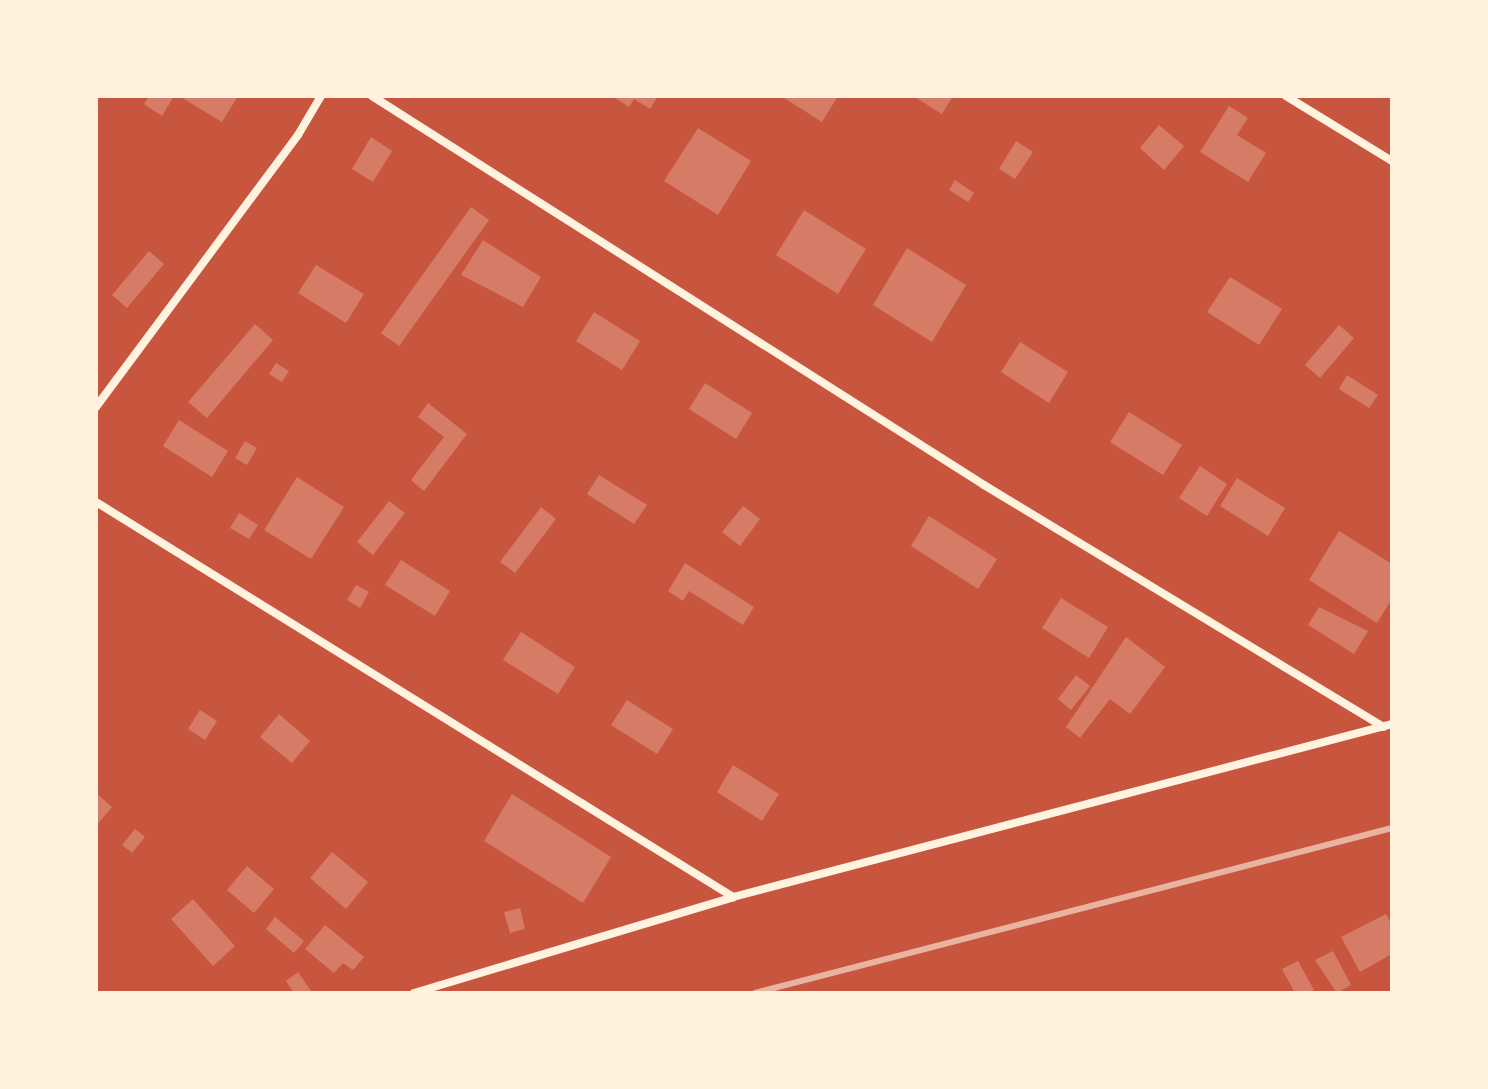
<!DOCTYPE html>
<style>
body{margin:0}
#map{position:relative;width:1488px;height:1089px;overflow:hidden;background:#c8553d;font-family:"Noto Serif",serif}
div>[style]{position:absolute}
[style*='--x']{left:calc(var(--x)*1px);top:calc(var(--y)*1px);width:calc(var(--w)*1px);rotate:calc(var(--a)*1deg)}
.building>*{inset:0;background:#d67c66}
.minor>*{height:8px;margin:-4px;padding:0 4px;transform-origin:4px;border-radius:4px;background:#fff3e0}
.rail>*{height:6px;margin:-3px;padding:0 3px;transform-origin:3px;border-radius:3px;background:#e9b49f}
span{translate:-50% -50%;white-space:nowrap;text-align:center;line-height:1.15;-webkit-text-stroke:7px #fff3e0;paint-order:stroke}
.frame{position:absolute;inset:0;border:98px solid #fff3e0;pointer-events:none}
</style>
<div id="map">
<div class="building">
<div style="clip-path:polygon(149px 96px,174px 96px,162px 116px,144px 104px)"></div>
<div style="clip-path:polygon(179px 96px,238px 96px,222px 122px)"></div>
<div style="clip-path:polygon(612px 96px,658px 96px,650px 109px,634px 99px,629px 107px)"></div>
<div style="clip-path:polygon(781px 96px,838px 96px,822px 122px)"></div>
<div style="clip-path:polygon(913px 96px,953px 96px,942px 114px)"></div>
<div style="clip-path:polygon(1229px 106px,1248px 118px,1237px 135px,1266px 153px,1248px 182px,1200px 152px)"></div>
<div style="clip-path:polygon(1159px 125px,1184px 146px,1164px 170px,1140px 148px)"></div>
<div style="clip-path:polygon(698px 128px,751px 161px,718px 215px,664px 181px)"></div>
<div style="clip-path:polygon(371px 137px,392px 151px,373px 182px,352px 169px)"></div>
<div style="clip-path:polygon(1016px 141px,1033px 152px,1015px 179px,999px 169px)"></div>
<div style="clip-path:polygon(955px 180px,974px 193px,968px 202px,949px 190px)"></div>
<div style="clip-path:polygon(471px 207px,489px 220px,399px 346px,381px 333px)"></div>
<div style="clip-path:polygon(804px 210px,866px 249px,838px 294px,776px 255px)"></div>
<div style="clip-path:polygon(483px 240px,541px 277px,523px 307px,461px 275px)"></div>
<div style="clip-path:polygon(907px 248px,966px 285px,932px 342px,873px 305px)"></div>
<div style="clip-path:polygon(149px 251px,164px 264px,127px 308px,112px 295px)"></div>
<div style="clip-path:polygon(316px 265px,364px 294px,346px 323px,298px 293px)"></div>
<div style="clip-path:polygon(1230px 277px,1282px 309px,1259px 345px,1207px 312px)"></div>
<div style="clip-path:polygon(594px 312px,640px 341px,622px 370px,576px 341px)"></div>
<div style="clip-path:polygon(255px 324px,273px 340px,207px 418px,188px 402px)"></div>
<div style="clip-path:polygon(1339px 325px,1354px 338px,1320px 378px,1305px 365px)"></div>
<div style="clip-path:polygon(1020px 342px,1068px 372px,1049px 403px,1001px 372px)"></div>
<div style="clip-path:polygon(276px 363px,289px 371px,282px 382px,269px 374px)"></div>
<div style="clip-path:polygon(1347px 375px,1378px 395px,1369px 408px,1339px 389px)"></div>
<div style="clip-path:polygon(705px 383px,752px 413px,736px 439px,689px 409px)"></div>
<div style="clip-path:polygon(428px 403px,467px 434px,424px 491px,411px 480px,444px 437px,418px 417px)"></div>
<div style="clip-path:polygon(1129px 412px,1182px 445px,1163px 475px,1110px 442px)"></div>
<div style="clip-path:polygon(179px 420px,228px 451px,212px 477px,163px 446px)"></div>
<div style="clip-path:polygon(245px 441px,257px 448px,247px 465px,235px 458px)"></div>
<div style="clip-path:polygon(1200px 466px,1227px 484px,1207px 516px,1179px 498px)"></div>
<div style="clip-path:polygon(599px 475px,647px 505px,634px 524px,587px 494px)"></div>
<div style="clip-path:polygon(297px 477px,344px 507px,311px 559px,264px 530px)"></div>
<div style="clip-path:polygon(1237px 478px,1285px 508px,1268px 536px,1220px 506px)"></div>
<div style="clip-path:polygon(389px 501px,405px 513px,373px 555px,357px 542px)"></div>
<div style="clip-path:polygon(743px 506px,760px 519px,740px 546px,722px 532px)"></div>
<div style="clip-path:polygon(541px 507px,556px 519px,515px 573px,500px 562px)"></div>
<div style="clip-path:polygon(239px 513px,258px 525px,249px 539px,230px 528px)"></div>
<div style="clip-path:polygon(929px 516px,997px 559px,978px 589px,911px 546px)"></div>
<div style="clip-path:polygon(1339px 531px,1392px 564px,1392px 599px,1377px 623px,1309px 580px)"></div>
<div style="clip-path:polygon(401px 560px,450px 591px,435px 616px,385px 585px)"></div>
<div style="clip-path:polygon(685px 563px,754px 607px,743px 625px,689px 591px,683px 601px,668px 591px)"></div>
<div style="clip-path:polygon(356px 585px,369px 592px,360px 608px,347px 600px)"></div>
<div style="clip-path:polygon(1061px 598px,1108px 627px,1089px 658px,1042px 628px)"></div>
<div style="clip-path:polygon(1319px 607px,1368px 631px,1354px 654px,1308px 625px)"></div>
<div style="clip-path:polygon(521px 632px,575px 667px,558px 694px,503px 660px)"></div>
<div style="clip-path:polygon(1126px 637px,1165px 667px,1130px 714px,1110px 699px,1080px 738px,1066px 727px)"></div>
<div style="clip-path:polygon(1076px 675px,1090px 686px,1071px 710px,1058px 699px)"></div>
<div style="clip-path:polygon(627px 700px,673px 729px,657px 754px,611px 725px)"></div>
<div style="clip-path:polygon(200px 710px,217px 721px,205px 740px,188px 729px)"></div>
<div style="clip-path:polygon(279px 714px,310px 741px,292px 763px,260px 737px)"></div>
<div style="clip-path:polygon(733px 765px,779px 794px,762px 821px,717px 792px)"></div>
<div style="clip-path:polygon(96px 793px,112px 807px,96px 826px)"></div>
<div style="clip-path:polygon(512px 794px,611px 857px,583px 903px,484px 841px)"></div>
<div style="clip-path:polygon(135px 829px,145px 837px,132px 853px,122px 845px)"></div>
<div style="clip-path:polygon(332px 852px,368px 882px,346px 909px,310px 878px)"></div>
<div style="clip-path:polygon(247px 866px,274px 889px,254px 913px,227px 890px)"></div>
<div style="clip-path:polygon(193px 899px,235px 946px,213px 966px,171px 919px)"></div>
<div style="clip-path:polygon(520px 908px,525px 929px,510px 933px,504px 912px)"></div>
<div style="clip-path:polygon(1386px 914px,1392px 925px,1392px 954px,1360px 972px,1341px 937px)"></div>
<div style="clip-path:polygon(275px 917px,304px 941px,294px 953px,266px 929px)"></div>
<div style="clip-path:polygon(325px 925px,364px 957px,353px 970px,343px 963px,334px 973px,305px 949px)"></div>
<div style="clip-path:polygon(1333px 951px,1351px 985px,1337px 993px,1315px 960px)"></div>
<div style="clip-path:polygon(1298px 961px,1314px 990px,1308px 993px,1295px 993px,1282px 969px)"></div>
<div style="clip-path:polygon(298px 972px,311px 991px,308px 993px,294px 993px,286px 981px)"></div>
</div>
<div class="minor">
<div style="--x:372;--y:96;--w:725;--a:32.44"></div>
<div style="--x:984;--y:485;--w:467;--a:31.2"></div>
<div style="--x:1286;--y:96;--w:124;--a:31.5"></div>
<div style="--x:96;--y:407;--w:339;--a:-53.4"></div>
<div style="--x:298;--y:135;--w:45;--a:-59.5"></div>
<div style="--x:96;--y:502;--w:750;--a:31.8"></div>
<div style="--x:414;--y:993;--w:333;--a:-16.7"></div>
<div style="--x:733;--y:897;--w:681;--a:-14.71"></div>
</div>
<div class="rail">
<div style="--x:755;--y:993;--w:658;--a:-14.52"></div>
</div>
<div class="frame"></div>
</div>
